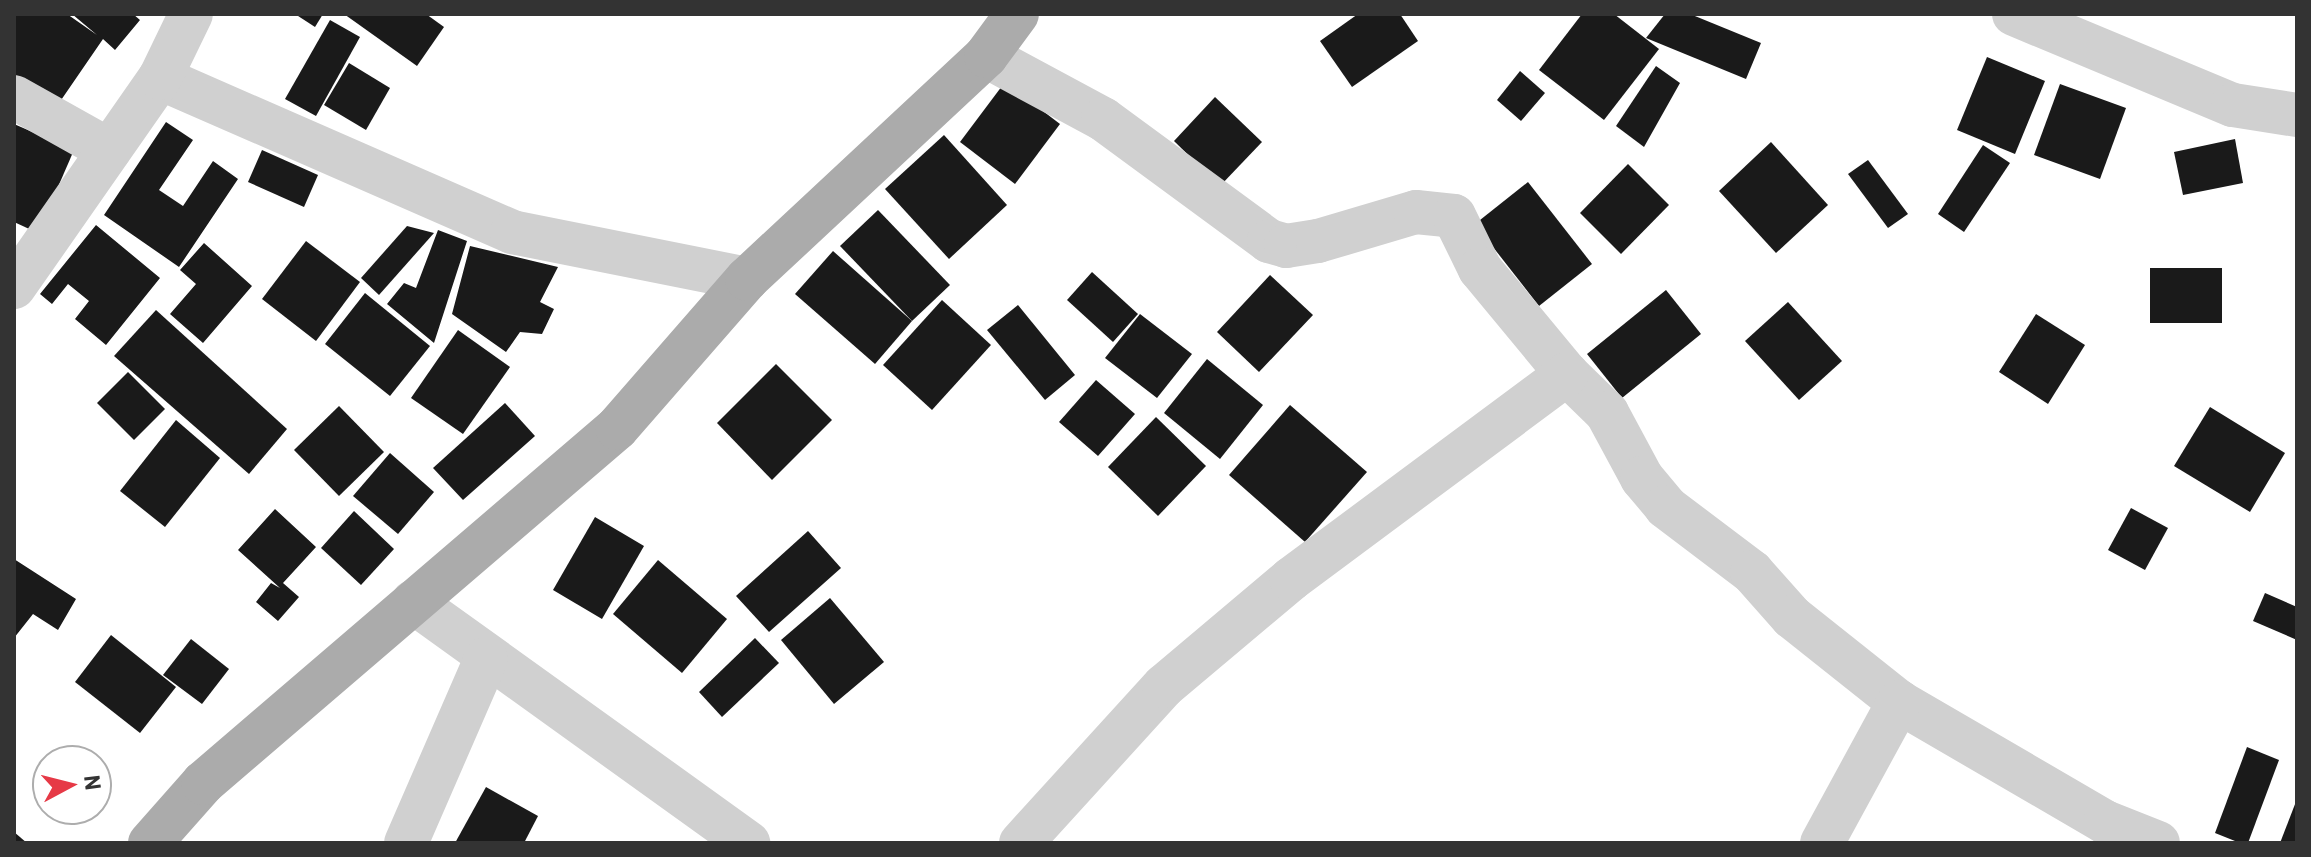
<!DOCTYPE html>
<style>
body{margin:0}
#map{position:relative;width:2311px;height:857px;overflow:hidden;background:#fff;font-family:Barlow,sans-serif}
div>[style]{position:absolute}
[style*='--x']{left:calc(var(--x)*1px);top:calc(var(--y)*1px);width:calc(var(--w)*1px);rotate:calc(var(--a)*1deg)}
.building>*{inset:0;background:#1a1a1a}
.minor>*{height:44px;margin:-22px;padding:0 22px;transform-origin:22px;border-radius:22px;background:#d0d0d0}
.major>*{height:44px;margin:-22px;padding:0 22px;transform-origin:22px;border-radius:22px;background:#ababab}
span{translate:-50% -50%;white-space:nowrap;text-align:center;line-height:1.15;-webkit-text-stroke:8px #fff;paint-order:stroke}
.frame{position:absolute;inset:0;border:16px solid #333;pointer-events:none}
.north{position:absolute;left:32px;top:745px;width:80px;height:80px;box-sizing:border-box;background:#fff;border:2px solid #adadad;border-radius:50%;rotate:83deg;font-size:22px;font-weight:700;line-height:32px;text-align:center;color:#333}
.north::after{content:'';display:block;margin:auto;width:28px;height:36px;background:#e63946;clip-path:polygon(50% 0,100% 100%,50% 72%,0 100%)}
</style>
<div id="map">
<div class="building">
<div style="clip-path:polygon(14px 14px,67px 14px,97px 35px,72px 14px,133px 14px,140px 20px,115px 50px,103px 39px,57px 106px,14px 77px)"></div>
<div style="clip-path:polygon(295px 14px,323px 14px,315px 27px)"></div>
<div style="clip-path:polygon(344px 14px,426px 14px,444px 27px,417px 66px)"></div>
<div style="clip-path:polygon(1358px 14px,1400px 14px,1418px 41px,1352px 87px,1320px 41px)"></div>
<div style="clip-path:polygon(1582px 14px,1614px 14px,1659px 49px,1604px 120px,1539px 70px)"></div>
<div style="clip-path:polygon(1665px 14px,1690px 14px,1761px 43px,1746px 79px,1646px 38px)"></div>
<div style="clip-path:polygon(330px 20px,360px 37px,316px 116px,285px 99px)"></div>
<div style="clip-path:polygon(1987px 57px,2045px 81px,2015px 154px,1957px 130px)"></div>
<div style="clip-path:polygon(349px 63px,390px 88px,366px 130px,324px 105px)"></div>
<div style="clip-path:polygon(1656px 66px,1680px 83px,1644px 147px,1616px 126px)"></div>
<div style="clip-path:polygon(1520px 71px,1545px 93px,1521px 121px,1497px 100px)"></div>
<div style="clip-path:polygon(1005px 82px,1060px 124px,1015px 184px,960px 142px)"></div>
<div style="clip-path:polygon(2060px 84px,2126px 108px,2100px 179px,2034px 155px)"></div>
<div style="clip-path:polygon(1215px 97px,1262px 142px,1220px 186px,1174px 141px)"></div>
<div style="clip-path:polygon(166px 122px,193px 140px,159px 190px,183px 206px,213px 161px,238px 179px,179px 267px,104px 215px)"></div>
<div style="clip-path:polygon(14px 124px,74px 150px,38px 233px,14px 222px)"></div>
<div style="clip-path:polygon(944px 135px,1007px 205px,949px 259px,885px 189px)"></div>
<div style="clip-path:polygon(2235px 139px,2243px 183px,2183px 195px,2174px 152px)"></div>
<div style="clip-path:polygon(1771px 142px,1828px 205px,1776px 253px,1719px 191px)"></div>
<div style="clip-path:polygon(1983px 145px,2010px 163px,1964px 232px,1938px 214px)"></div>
<div style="clip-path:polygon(262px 150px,318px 175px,304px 207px,248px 182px)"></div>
<div style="clip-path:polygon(1868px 160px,1908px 214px,1888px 228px,1848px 174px)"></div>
<div style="clip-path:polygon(1628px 164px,1669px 205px,1621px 254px,1580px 213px)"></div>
<div style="clip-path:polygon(1528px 182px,1592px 264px,1539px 306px,1475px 224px)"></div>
<div style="clip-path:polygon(878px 210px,950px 285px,912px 321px,840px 246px)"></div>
<div style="clip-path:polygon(96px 225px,160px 278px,106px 345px,75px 319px,89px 301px,68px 284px,52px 304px,40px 294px)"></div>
<div style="clip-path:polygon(407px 226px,434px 233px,379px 295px,361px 278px)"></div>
<div style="clip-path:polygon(438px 230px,467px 241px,434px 343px,387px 304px,404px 283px,416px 288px)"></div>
<div style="clip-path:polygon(306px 241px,360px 282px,316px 341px,262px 299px)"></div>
<div style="clip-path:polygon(204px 243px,252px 286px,203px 343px,170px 314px,196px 284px,180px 270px)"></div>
<div style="clip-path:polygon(470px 246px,558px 267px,540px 302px,554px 309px,542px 334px,520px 332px,506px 352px,452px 314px)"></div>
<div style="clip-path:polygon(833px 251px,912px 321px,875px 364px,795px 294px)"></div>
<div style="clip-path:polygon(2150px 268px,2222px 268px,2222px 323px,2150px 323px)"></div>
<div style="clip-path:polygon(1092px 272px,1138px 314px,1113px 342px,1067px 300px)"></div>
<div style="clip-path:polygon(1270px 275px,1313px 315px,1259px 372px,1217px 332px)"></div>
<div style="clip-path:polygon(1666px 290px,1701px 334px,1622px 398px,1587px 354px)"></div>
<div style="clip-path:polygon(365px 293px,430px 346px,390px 396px,325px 344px)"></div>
<div style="clip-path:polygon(942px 300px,991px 345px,932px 410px,883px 365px)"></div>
<div style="clip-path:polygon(1788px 302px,1842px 361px,1799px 400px,1745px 341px)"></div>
<div style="clip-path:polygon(1018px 305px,1075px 375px,1045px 400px,987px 330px)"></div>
<div style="clip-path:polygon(156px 310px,287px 429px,249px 474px,114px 356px)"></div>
<div style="clip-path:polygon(1140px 314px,1192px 354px,1157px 398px,1105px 358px)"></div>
<div style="clip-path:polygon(2036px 314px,2085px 345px,2048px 404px,1999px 372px)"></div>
<div style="clip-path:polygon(458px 330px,510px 367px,463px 434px,411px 398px)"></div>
<div style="clip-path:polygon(1207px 359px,1263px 405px,1220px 459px,1164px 413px)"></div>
<div style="clip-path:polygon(776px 364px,832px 420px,772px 480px,717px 423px)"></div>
<div style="clip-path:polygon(128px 372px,165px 409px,134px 440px,97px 403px)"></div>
<div style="clip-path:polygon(1096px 380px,1135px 414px,1098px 456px,1059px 422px)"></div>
<div style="clip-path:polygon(505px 403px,535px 436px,463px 500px,433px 468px)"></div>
<div style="clip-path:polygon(1290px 405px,1367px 472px,1305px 542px,1229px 475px)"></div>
<div style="clip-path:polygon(339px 406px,384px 452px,339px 496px,294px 450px)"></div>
<div style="clip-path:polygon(2210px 407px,2285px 453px,2250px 512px,2174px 466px)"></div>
<div style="clip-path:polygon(1156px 417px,1206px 466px,1158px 516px,1108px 467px)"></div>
<div style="clip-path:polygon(176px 420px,220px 458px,165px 527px,120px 491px)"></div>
<div style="clip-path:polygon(390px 453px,434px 492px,398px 534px,353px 496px)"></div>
<div style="clip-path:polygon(2131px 508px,2168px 528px,2145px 570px,2108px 550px)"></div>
<div style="clip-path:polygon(275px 509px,316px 547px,283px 583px,299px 597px,278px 621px,256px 602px,271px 583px,280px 588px,238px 550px)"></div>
<div style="clip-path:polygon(354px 511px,394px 549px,361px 585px,321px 548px)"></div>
<div style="clip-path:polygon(595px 517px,644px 546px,602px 619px,553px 590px)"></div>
<div style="clip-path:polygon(808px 531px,841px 568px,769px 632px,736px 596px)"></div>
<div style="clip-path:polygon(14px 559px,76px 599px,58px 630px,33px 614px,14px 638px)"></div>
<div style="clip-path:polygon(658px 560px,727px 619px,682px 673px,613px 614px)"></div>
<div style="clip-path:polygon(2265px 593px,2297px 607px,2297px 640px,2253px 621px)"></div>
<div style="clip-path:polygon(830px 598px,884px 662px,834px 704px,781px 640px)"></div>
<div style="clip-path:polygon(111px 635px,176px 687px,140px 733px,75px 682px)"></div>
<div style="clip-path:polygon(755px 638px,779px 663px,722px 717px,699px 692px)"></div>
<div style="clip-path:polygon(191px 639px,229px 669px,202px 704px,163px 675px)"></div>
<div style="clip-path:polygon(2247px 747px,2279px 760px,2248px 843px,2240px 843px,2215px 833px)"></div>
<div style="clip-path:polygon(486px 787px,538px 816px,524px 843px,455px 843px)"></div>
<div style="clip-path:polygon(2297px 799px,2297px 843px,2280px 843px)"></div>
<div style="clip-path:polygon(14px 832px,27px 843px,14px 843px)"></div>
</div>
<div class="minor">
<div style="--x:2014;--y:14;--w:237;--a:22.6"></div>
<div style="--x:2233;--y:105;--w:65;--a:8.9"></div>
<div style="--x:986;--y:56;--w:133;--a:28.3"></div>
<div style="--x:1103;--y:119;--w:206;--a:36.3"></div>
<div style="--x:1269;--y:241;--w:18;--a:16"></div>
<div style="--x:1286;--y:246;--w:32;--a:-9"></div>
<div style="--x:1318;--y:241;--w:102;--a:-16.5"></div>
<div style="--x:1416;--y:212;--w:38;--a:6"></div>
<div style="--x:1454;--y:216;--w:59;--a:63.9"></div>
<div style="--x:1480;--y:269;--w:136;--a:50.4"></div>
<div style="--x:1567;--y:374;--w:56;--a:44.3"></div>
<div style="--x:1607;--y:413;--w:74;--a:61.7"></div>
<div style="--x:1642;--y:478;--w:38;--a:50"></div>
<div style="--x:1666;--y:507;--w:108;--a:37.1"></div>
<div style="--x:1752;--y:572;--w:60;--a:48.4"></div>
<div style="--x:1792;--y:617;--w:137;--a:38.5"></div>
<div style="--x:1899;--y:702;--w:238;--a:30.2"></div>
<div style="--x:2105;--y:822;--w:57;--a:21.6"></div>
<div style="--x:160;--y:78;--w:384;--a:23.6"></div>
<div style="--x:512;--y:232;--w:240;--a:11.3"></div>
<div style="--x:14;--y:97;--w:109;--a:29.2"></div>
<div style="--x:14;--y:287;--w:255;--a:-55.1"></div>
<div style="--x:160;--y:78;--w:71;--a:-64.2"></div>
<div style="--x:413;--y:602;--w:413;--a:35.7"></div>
<div style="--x:406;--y:843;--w:201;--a:-66.5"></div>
<div style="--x:1021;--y:843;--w:212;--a:-47.7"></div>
<div style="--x:1164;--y:686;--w:166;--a:-40.1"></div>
<div style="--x:1291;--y:579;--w:344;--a:-36.6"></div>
<div style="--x:1822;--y:843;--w:161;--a:-61.4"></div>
</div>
<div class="major">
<div style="--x:150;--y:843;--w:80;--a:-48.5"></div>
<div style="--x:203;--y:783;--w:545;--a:-40.61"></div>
<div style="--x:617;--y:428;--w:198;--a:-48.9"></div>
<div style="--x:747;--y:279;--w:327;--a:-43"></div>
<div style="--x:986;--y:56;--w:52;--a:-53.6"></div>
</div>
<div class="frame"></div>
<div class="north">N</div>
</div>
